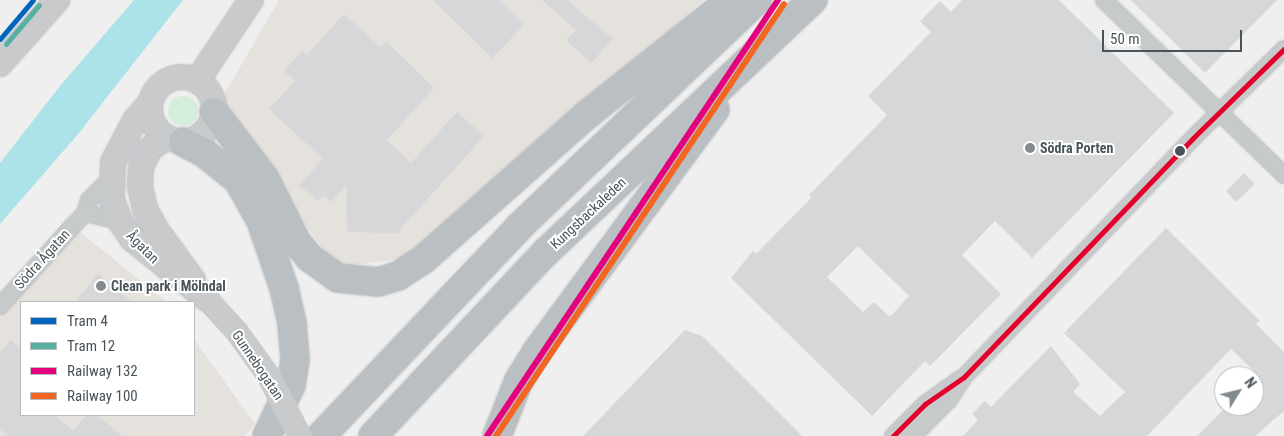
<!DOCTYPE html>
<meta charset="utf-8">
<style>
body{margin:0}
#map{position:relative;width:1284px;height:436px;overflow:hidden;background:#f0efef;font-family:"Roboto Condensed",sans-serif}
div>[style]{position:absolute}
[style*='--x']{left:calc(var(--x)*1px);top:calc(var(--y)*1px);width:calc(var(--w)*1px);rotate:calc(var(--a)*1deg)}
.commercial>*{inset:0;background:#e5e1dc}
.green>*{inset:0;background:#d5eddb}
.round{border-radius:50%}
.water>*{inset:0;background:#ace3e9}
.building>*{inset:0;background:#d6d7d8}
.roads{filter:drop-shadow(0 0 1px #b5babe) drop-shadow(0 0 1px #b5babe)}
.street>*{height:16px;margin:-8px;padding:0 8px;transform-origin:8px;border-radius:8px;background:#c7cacb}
.secondary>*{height:24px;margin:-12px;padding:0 12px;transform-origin:12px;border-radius:12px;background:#c8cacc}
.secondary>.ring{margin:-12px;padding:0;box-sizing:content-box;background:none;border:24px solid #c8cacc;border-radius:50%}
.highway>*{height:28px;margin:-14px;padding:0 14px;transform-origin:14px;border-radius:14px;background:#babfc3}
.secondary-bridge>*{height:24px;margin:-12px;padding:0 12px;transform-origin:12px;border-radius:12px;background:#c8cacc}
.bus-1>*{height:5px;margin:-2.5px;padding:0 2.5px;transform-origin:2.5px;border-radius:2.5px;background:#e4002b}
.rail-1>*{height:6px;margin:-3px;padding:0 3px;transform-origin:3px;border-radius:3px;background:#e5007d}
.rail-2>*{height:6px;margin:-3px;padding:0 3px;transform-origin:3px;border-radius:3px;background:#f26522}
.tram-1>*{height:5px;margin:-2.5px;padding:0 2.5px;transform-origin:2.5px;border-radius:2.5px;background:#0065bd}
.tram-2>*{height:5px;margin:-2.5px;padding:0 2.5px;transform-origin:2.5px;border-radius:2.5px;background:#56afa0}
.dots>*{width:14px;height:14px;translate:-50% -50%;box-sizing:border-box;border:2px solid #fff;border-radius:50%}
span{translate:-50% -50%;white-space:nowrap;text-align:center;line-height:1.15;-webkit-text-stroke:4px #fff;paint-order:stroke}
.poi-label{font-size:14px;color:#48545a;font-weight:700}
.left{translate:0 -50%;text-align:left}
.street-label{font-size:14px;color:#48545a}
.legend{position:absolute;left:20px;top:301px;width:175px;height:115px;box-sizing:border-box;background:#fff;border:1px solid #b6bbbd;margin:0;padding:6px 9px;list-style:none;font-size:15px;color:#48545a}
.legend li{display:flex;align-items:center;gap:10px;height:25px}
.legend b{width:25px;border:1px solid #b6bbbd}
.north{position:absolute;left:1214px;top:366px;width:50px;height:50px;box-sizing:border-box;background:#fff;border:1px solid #b6bbbd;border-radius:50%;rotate:54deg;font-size:14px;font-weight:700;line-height:20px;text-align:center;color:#48545a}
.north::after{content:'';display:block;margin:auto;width:18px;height:22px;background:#838a8e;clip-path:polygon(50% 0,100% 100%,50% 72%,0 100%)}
.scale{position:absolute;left:1102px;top:30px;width:140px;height:22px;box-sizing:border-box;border:2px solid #48545a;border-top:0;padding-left:6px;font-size:15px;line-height:18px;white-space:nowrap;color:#48545a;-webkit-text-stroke:4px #fff;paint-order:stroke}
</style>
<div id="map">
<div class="commercial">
<div style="clip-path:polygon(279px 0,704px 0,409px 258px,337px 267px,293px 209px,222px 98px)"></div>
<div style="clip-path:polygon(65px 220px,167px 302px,21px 302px,21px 415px,194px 415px,194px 339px,255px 424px,245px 436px,0 436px,0 296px)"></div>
</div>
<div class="green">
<div class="round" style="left:168px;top:96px;width:30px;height:30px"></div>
</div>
<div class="water">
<div style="clip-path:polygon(134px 0,183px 0,79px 133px,0 224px,0 163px,60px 86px)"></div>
</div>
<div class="building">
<div style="clip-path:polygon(433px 0,499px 0,524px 25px,492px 58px)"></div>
<div style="clip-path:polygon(542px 0,567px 0,613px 39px,591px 63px,566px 40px,576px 30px)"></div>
<div style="clip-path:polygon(evenodd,962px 0,1059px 0,1174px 113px,1032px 258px,995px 221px,962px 255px,1001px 294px,930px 366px,925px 361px,872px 416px,731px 278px,753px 251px,756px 254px,811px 198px,809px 195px,887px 115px,868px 96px,931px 32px,920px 21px,940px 1px,951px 12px,962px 0,858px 246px,909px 296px,890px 317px,874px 302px,863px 312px,827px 277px,858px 246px)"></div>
<div style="clip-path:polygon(1131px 0,1277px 0,1205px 73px)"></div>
<div style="clip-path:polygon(344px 14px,380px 47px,386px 41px,434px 88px,387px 140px,411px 163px,457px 112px,484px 136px,397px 233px,347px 232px,346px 185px,331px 202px,324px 195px,318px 201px,299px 185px,323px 159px,269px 109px,295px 81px,284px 71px,302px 51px,307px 55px)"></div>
<div style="clip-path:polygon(1244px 173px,1255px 184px,1236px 202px,1226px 191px)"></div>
<div style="clip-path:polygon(1166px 228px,1260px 321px,1256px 324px,1284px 352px,1284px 411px,1255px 436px,1197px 436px,1227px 406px,1254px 406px,1254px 371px,1231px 349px,1147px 436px,963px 436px,978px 420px,972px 414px,985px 401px,991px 407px,1051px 346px,1080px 384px,1073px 392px,1100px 416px,1125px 392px,1064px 333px)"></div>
<div style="clip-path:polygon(98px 274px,132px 302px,75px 302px)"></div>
<div style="clip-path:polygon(685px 330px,702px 336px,802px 436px,583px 436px)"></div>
<div style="clip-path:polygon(11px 340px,21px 349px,21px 415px,55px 415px,73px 431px,87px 415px,97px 415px,122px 436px,8px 436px,0 429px,0 353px)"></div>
</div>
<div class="roads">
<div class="street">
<div style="--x:1104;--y:0;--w:251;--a:44.2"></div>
<div style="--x:85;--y:213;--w:36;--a:13"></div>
<div style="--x:0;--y:306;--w:126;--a:-47.6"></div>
<div style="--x:85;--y:213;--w:14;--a:-73"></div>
<div style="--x:89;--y:200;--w:30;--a:-45"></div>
<div style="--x:893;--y:436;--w:45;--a:-45"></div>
<div style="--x:925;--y:404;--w:43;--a:-35.5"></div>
<div style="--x:913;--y:436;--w:51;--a:-45"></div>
<div style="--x:949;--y:400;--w:27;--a:-57"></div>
<div style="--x:964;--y:377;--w:331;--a:-46.2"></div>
<div style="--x:1193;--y:138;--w:127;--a:-44.4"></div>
</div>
<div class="secondary">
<div style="--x:0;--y:64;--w:86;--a:-48.3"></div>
<div class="ring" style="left:150px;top:77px;width:40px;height:40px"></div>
<div style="--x:197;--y:81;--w:97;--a:-56.3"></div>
<div style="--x:150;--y:103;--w:23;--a:131"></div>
<div style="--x:135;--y:120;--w:47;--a:117.6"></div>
<div style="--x:113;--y:162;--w:38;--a:92"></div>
<div style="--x:112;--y:200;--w:22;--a:69"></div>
<div style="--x:120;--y:221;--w:22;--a:56"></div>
<div style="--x:132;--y:239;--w:96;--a:38.7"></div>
<div style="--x:166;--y:137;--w:21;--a:143"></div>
<div style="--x:149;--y:150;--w:19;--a:115"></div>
<div style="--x:141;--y:167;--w:20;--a:93"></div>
<div style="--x:140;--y:187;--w:23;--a:77"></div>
<div style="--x:145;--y:209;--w:26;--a:61"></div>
<div style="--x:158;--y:232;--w:59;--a:53.9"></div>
</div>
<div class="highway">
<div style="--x:214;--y:112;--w:84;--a:52.7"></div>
<div style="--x:265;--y:179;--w:69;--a:63.4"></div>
<div style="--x:296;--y:241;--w:22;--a:51"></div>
<div style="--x:310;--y:258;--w:34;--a:36"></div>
<div style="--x:338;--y:278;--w:40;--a:5.7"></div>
<div style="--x:378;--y:282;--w:21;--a:-17"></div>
<div style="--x:398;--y:276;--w:31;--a:-33"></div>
<div style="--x:424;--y:259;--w:219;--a:-41.5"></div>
<div style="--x:588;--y:114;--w:183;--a:-38.6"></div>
<div style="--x:183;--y:142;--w:22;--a:27"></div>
<div style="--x:203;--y:152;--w:45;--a:38.7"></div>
<div style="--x:238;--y:180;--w:47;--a:60.7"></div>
<div style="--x:261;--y:221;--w:71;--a:71.1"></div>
<div style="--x:284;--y:288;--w:37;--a:77"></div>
<div style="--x:292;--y:324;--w:36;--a:85"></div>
<div style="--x:295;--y:360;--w:25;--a:99"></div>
<div style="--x:291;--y:385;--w:56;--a:115.2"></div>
<div style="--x:321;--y:436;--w:288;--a:-46.5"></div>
<div style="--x:519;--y:227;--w:329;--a:-43.6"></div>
<div style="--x:373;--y:436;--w:251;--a:-46.8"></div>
<div style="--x:545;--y:253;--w:369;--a:-43.4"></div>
<div style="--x:497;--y:436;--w:60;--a:-68.6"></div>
<div style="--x:519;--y:380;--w:34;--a:-58"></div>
<div style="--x:537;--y:351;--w:300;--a:-53.6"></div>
</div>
</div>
<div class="secondary-bridge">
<div style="--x:207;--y:299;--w:45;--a:47.7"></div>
<div style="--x:237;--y:332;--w:53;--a:54.2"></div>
<div style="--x:268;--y:375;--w:69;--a:62.3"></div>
</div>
<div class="bus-1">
<div style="--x:893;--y:436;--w:45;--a:-45"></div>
<div style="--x:925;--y:404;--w:47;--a:-34.7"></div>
<div style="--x:964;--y:377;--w:331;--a:-46.2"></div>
<div style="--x:1193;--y:138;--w:127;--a:-44.4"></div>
</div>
<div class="rail-1">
<div style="--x:487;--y:436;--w:524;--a:-56.28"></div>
</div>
<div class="rail-2">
<div style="--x:496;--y:436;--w:519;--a:-56.31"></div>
</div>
<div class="tram-1">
<div style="--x:0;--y:39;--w:51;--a:-49.8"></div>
</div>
<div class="tram-2">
<div style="--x:6;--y:44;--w:51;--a:-49.8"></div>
</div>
<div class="dots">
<div style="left:1030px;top:148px;background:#838a8e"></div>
<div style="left:1180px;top:151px;background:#48545a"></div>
<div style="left:101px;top:286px;background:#838a8e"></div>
</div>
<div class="poi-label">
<span class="left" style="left:1040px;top:148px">Södra Porten</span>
<span class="left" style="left:111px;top:286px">Clean park i Mölndal</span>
</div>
<div class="street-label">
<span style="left:588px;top:213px;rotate:-43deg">Kungsbackaleden</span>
<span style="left:143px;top:247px;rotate:45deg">Ågatan</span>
<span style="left:42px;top:259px;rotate:-48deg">Södra Ågatan</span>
<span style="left:258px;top:365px;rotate:56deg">Gunnebogatan</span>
</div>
<ul class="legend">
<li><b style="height:6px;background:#0065bd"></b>Tram 4</li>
<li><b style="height:6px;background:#56afa0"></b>Tram 12</li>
<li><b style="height:6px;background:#e5007d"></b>Railway 132</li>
<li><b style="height:6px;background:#f26522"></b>Railway 100</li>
</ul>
<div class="north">N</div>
<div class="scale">50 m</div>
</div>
